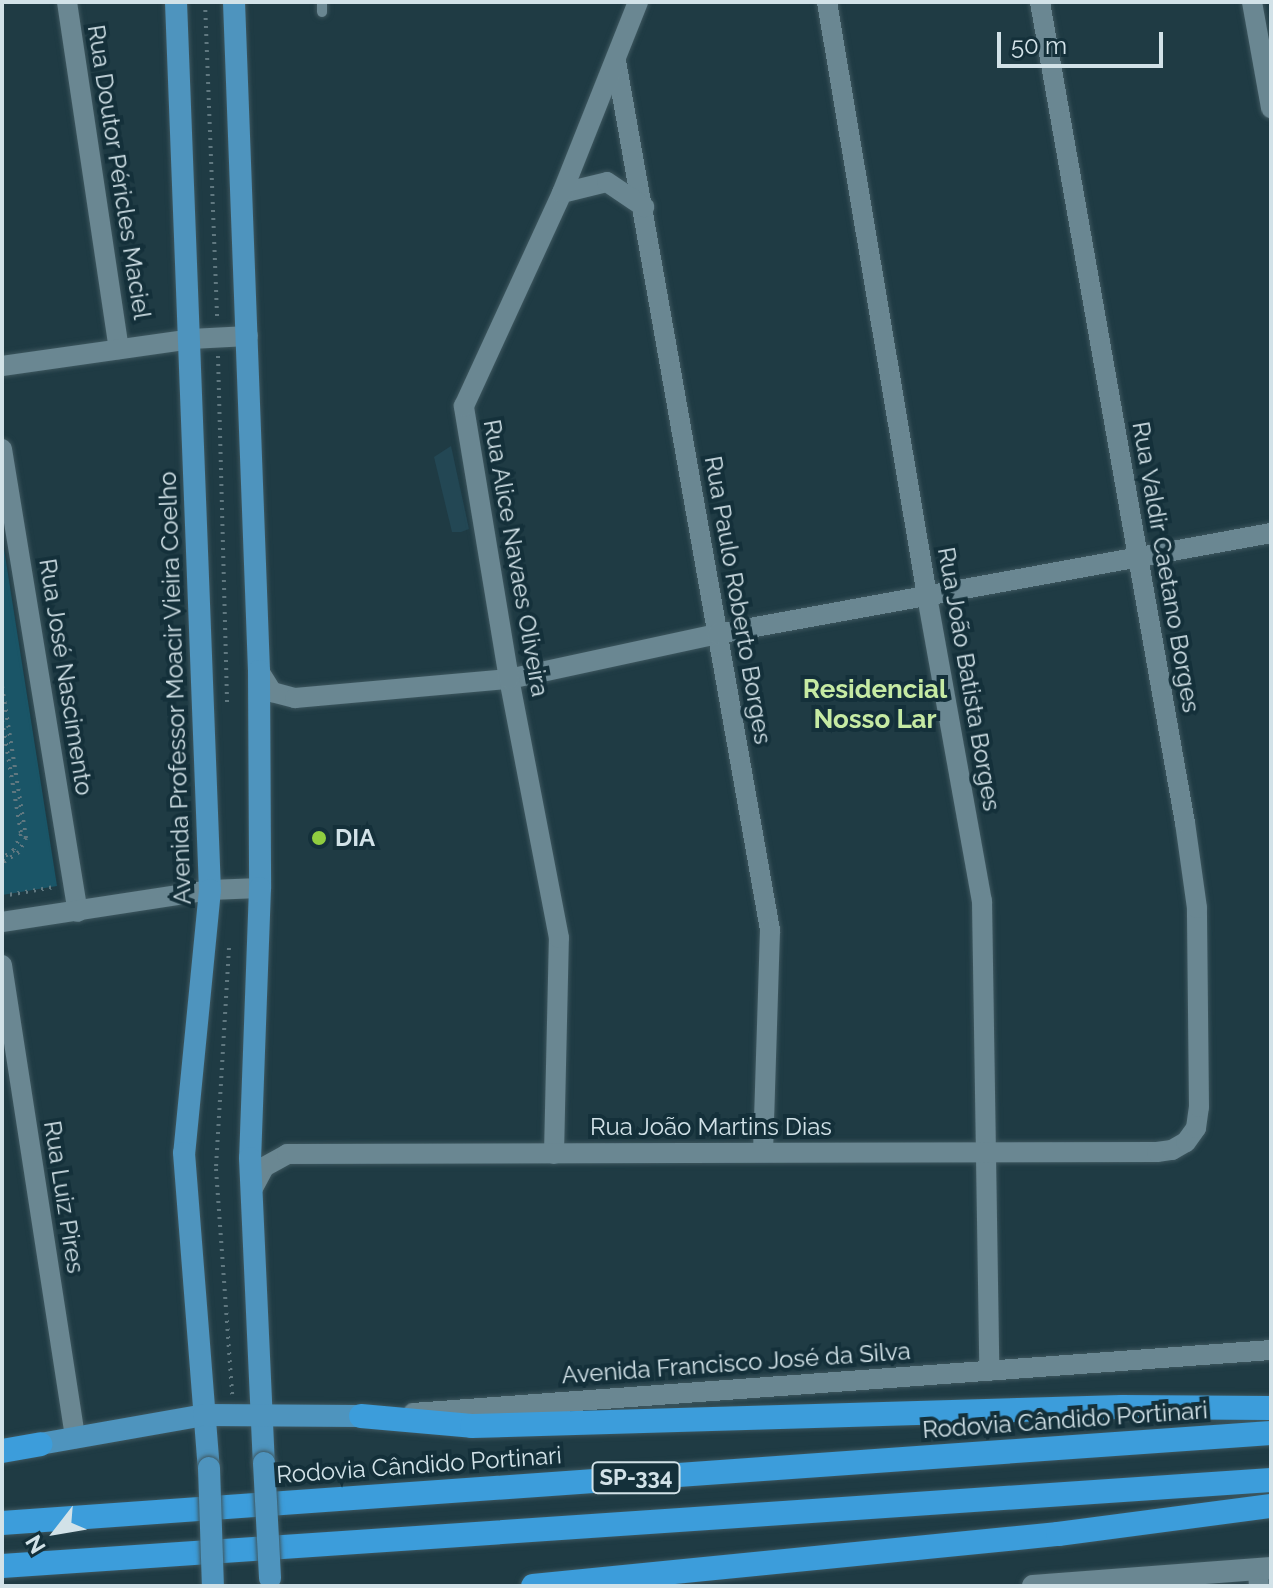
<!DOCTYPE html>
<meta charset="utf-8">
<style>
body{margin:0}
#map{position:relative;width:1273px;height:1588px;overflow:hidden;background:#1f3b44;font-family:Raleway,sans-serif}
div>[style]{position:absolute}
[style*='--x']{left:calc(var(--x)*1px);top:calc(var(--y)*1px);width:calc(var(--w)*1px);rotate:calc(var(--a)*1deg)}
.built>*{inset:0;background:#234754}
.green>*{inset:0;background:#1a5567}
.path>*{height:4px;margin-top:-2px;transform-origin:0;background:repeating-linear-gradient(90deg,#607880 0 2px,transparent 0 8px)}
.roads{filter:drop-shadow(0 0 2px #3e575f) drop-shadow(0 0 2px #3e575f)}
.service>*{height:10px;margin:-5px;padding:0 5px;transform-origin:5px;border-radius:5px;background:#6a8792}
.minor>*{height:20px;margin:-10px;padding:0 10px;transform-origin:10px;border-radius:10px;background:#6a8792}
.tertiary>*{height:22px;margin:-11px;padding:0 11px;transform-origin:11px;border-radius:11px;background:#6a8792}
.primary>*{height:22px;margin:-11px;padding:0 11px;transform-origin:11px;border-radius:11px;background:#4e94be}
.motorway>*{height:24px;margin:-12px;padding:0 12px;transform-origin:12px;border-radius:12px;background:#3c9ddb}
.bridges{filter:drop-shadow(0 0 2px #3e575f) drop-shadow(0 0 2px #3e575f)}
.primary-bridge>*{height:22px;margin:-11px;padding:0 11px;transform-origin:11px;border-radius:11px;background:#4e94be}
.dots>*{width:22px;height:22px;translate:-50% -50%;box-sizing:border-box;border:4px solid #14303a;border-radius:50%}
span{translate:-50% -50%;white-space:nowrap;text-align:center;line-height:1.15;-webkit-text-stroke:8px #14303a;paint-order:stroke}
.shield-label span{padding:2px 6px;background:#14303a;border:2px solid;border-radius:6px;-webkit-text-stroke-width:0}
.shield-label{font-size:22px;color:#d2e2e8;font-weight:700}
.street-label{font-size:24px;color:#d2e2e8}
.poi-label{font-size:24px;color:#d2e2e8;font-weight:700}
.left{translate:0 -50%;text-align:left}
.neighbourhood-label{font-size:26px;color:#c6eaa3;font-weight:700}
.frame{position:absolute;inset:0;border:4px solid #d2e2e8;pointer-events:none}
.north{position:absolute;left:16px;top:1492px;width:80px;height:80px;-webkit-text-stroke:6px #14303a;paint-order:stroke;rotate:239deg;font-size:22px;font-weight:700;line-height:32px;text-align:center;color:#d2e2e8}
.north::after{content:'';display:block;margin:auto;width:28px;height:36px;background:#d2e2e8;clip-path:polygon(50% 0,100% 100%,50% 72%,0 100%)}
.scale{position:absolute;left:997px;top:32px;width:166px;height:36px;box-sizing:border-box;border:4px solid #d2e2e8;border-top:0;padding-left:10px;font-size:24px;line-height:28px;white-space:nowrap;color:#d2e2e8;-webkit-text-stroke:6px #14303a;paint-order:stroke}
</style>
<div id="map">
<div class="built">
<div style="clip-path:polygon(451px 446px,469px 529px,461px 532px,452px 532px,434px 457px)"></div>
</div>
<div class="green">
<div style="clip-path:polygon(2px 536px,57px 886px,2px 895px)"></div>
</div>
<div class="path">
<div style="--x:205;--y:2;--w:317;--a:87.8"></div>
<div style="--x:218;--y:356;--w:351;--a:88.5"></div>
<div style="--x:2;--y:686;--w:154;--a:81"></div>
<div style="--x:26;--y:838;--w:16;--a:117"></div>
<div style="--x:19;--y:852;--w:20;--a:147"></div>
<div style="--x:2;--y:720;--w:116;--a:80.5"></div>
<div style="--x:21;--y:834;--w:17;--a:114"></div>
<div style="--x:14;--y:850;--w:14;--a:146"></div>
<div style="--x:2;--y:896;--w:53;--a:-9.8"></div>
<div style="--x:229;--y:948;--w:221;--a:93.4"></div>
<div style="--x:216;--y:1169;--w:226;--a:85.9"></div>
</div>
<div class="roads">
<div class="service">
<div style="--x:322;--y:2;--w:10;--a:90"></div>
</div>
<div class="minor">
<div style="--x:67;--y:2;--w:351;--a:81.5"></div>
<div style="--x:827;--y:2;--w:602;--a:80.44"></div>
<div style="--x:927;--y:596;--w:310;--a:79.8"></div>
<div style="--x:982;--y:901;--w:470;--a:89.1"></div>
<div style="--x:1252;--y:2;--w:108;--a:79.8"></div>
<div style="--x:616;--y:61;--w:883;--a:79.95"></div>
<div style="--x:770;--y:930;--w:222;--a:91.8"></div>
<div style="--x:562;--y:193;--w:46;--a:-13.7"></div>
<div style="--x:607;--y:182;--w:45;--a:34"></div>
<div style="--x:2;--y:366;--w:191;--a:-8.1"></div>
<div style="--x:191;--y:339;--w:57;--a:-3"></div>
<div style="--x:2;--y:449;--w:469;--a:80.7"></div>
<div style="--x:259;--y:671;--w:25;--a:58"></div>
<div style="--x:272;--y:692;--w:24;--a:15"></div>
<div style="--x:295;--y:698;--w:215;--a:-5.1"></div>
<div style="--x:509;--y:679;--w:213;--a:-12.2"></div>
<div style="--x:717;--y:634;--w:563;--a:-10.33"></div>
<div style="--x:2;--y:922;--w:210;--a:-8.7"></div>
<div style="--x:210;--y:890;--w:50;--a:-2.3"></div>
<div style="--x:2;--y:965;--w:479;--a:81.2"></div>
<div style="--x:554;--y:1154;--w:216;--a:-88.7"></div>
<div style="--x:559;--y:938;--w:264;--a:-100.9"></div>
<div style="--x:509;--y:679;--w:277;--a:-99.4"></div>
<div style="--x:464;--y:406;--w:234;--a:-65.3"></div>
<div style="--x:562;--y:193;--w:206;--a:-68.3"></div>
<div style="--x:252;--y:1190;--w:26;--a:-62"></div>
<div style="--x:264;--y:1167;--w:26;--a:-29"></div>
<div style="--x:287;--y:1154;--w:870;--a:-0.13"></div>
<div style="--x:1157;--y:1152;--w:15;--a:-8"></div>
<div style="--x:1172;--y:1150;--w:16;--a:-30"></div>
<div style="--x:1186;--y:1142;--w:17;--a:-54"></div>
<div style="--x:1196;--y:1128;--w:21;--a:-82"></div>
<div style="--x:1199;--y:1107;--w:199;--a:-90.6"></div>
<div style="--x:1197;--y:908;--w:86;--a:-98"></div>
<div style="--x:1185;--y:823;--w:834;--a:-100.02"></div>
<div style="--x:413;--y:1413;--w:860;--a:-4.2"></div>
<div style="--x:1258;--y:1569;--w:17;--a:87"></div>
</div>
<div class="tertiary">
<div style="--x:1033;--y:1586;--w:239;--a:-4.3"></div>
</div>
<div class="primary">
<div style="--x:176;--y:2;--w:889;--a:87.81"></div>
<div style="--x:210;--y:890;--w:264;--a:95.6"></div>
<div style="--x:184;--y:1153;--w:316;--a:85.5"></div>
<div style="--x:234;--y:2;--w:669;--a:87.86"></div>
<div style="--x:259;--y:671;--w:217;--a:89.7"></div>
<div style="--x:260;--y:888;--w:270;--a:92.1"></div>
<div style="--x:250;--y:1158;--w:305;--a:87.4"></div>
<div style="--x:40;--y:1444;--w:167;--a:-10"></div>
<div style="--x:204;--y:1415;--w:157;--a:0.4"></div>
</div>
<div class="motorway">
<div style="--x:361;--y:1416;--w:111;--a:5.1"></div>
<div style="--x:472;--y:1426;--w:650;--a:-1.67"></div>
<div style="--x:1122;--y:1407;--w:149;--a:0.4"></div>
<div style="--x:2;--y:1451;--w:39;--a:-10"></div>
<div style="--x:2;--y:1523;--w:1272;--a:-4.06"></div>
<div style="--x:2;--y:1566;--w:1272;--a:-3.88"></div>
<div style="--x:533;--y:1586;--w:528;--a:-5.66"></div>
<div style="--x:1058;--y:1534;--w:215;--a:-7.5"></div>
</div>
</div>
<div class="bridges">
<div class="primary-bridge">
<div style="--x:264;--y:1463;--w:115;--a:87"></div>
<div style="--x:209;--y:1468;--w:118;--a:88.1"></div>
</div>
</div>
<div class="dots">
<div style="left:319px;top:838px;background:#90cd40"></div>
</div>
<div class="shield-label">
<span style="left:636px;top:1478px">SP-334</span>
</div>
<div class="street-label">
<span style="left:119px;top:172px;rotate:81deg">Rua Doutor Péricles Maciel</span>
<span style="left:516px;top:558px;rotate:80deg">Rua Alice Navaes Oliveira</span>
<span style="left:1166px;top:567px;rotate:80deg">Rua Valdir Caetano Borges</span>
<span style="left:738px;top:600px;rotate:80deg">Rua Paulo Roberto Borges</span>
<span style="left:66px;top:677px;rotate:81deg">Rua José Nascimento</span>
<span style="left:969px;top:679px;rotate:80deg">Rua João Batista Borges</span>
<span style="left:175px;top:688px;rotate:-92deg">Avenida Professor Moacir Vieira Coelho</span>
<span style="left:711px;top:1127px">Rua João Martins Dias</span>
<span style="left:64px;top:1197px;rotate:81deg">Rua Luiz Pires</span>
<span style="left:736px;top:1363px;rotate:-4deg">Avenida Francisco José da Silva</span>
<span style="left:1065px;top:1420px;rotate:-4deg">Rodovia Cândido Portinari</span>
<span style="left:419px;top:1465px;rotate:-4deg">Rodovia Cândido Portinari</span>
</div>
<div class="poi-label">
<span class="left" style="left:335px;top:838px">DIA</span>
</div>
<div class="neighbourhood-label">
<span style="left:875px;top:705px">Residencial<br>Nosso Lar</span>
</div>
<div class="frame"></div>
<div class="north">N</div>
<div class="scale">50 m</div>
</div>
